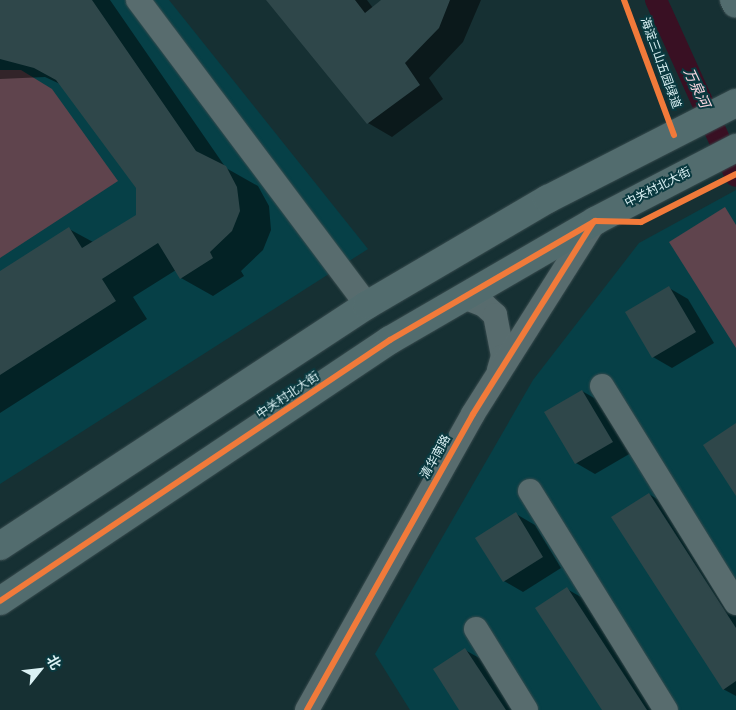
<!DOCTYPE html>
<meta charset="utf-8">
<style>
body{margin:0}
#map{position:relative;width:736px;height:710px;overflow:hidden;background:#163033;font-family:Figtree,"Noto Sans SC",sans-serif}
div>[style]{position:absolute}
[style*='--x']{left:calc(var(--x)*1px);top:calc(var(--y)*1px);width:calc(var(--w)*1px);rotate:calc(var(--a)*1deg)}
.built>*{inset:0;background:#064047}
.green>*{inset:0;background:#5f444d}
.shadow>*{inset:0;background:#0007}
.canal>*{height:22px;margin:-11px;padding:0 11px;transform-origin:11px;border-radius:11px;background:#391023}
.building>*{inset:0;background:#2f474a}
.roads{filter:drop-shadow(0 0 1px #384b4e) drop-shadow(0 0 1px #384b4e)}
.minor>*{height:24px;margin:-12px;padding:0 12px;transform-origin:12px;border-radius:12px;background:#586c6e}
.major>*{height:28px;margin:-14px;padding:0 14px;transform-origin:14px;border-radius:14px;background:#526c6e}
.cycleway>*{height:6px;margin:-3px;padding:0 3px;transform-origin:3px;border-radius:3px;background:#f17a3a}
span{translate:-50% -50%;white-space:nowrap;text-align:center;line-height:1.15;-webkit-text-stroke:4px #0a393f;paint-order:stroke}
.street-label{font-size:12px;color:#daf1f4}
.water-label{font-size:14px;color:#fed9e3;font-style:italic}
.north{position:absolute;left:15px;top:645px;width:50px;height:50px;-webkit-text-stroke:4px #0a393f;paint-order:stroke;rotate:61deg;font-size:14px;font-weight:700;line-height:20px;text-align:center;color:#daf1f4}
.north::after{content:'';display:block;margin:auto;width:18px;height:22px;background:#daf1f4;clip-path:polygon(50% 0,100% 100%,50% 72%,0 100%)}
</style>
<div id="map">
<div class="built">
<div style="clip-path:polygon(0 0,169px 0,368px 249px,0 484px)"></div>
<div style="clip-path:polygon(736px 190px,736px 710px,410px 710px,375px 654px,533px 380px,639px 243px)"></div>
</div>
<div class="green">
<div style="clip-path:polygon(0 70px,21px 70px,52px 89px,118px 181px,0 258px)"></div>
<div style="clip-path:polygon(725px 207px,736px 225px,736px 348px,669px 242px)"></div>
</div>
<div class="shadow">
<div style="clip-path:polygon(0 0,110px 0,226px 168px,258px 186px,269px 206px,271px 230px,263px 250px,241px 271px,244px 276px,213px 296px,181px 278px,176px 270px,133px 297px,147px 319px,0 413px,0 272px,69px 229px,93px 242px,138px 215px,137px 188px,60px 84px,45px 77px,0 79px)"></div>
<div style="clip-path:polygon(267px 0,367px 0,373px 8px,383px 0,481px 0,463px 42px,429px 78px,443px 99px,392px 137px,368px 123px)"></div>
<div style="clip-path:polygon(669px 288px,688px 299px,714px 343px,672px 368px,653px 357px)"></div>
<div style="clip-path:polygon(582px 391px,601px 402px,631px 453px,595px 474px,576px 463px)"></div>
<div style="clip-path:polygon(649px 494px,673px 509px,736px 606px,736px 696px,723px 689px)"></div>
<div style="clip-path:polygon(516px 514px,535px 525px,561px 568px,523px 592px,504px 581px)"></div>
<div style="clip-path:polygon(567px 589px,586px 600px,658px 710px,604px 710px)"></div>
<div style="clip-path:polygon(465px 650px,490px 664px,520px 710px,461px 710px)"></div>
</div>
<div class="canal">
<div style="--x:656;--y:0;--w:193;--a:65.6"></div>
</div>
<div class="building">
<div style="clip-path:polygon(0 0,92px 0,196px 151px,226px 166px,237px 187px,240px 211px,232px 231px,210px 252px,213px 258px,180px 279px,158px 243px,102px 279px,116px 301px,0 375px,0 271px,69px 227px,82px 248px,136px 215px,136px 188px,56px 80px,34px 68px,0 59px)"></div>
<div style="clip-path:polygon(266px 0,355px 0,365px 13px,381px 0,450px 0,439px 28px,405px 63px,420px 85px,367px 124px)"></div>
<div style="clip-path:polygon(669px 286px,696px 332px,652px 358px,625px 312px)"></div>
<div style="clip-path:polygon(582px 390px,613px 442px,575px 464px,544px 412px)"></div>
<div style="clip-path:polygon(736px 423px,736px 496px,703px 445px)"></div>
<div style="clip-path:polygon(649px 493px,736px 628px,736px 681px,723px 690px,611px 517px)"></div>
<div style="clip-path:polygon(516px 512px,543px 557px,503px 582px,475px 538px)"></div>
<div style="clip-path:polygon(567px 587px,647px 710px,602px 710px,535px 608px)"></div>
<div style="clip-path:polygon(465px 648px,506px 710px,459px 710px,433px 669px)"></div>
</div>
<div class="roads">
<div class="minor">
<div style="--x:138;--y:0;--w:381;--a:53.1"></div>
<div style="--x:464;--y:297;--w:22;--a:22"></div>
<div style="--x:484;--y:305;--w:15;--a:42"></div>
<div style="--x:495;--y:315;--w:42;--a:79"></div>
<div style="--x:503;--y:356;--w:15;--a:106"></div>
<div style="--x:602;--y:386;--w:255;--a:58.3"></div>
<div style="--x:530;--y:491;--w:258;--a:58.2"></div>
<div style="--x:476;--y:629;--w:95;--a:58.3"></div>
<div style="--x:307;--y:710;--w:339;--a:-60.7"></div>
<div style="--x:473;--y:414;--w:228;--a:-57.7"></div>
</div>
<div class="major">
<div style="--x:734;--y:0;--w:4;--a:63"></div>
<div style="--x:0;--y:546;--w:439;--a:-33.3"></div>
<div style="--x:367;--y:305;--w:210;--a:-30.4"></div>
<div style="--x:548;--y:199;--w:211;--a:-27.1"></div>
<div style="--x:0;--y:601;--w:469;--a:-33.8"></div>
<div style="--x:390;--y:340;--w:237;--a:-30.1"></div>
<div style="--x:595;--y:221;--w:159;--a:-27.4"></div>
</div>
</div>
<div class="cycleway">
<div style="--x:624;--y:0;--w:144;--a:69.7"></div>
<div style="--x:595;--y:221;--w:46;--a:1.2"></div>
<div style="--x:641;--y:222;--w:106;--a:-26.8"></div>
<div style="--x:0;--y:601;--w:469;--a:-33.8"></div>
<div style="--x:390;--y:340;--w:237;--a:-30.1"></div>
<div style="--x:307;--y:710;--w:339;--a:-60.7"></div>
<div style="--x:473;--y:414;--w:226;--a:-57.9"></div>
</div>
<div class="street-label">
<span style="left:660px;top:63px;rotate:70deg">海淀三山五园绿道</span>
<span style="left:658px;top:188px;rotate:-27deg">中关村北大街</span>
<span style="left:288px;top:396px;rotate:-34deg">中关村北大街</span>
<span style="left:436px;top:457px;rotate:-61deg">清华南路</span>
</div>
<div class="water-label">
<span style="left:696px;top:88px;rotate:65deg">万泉河</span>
</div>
<div class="north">北</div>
</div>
